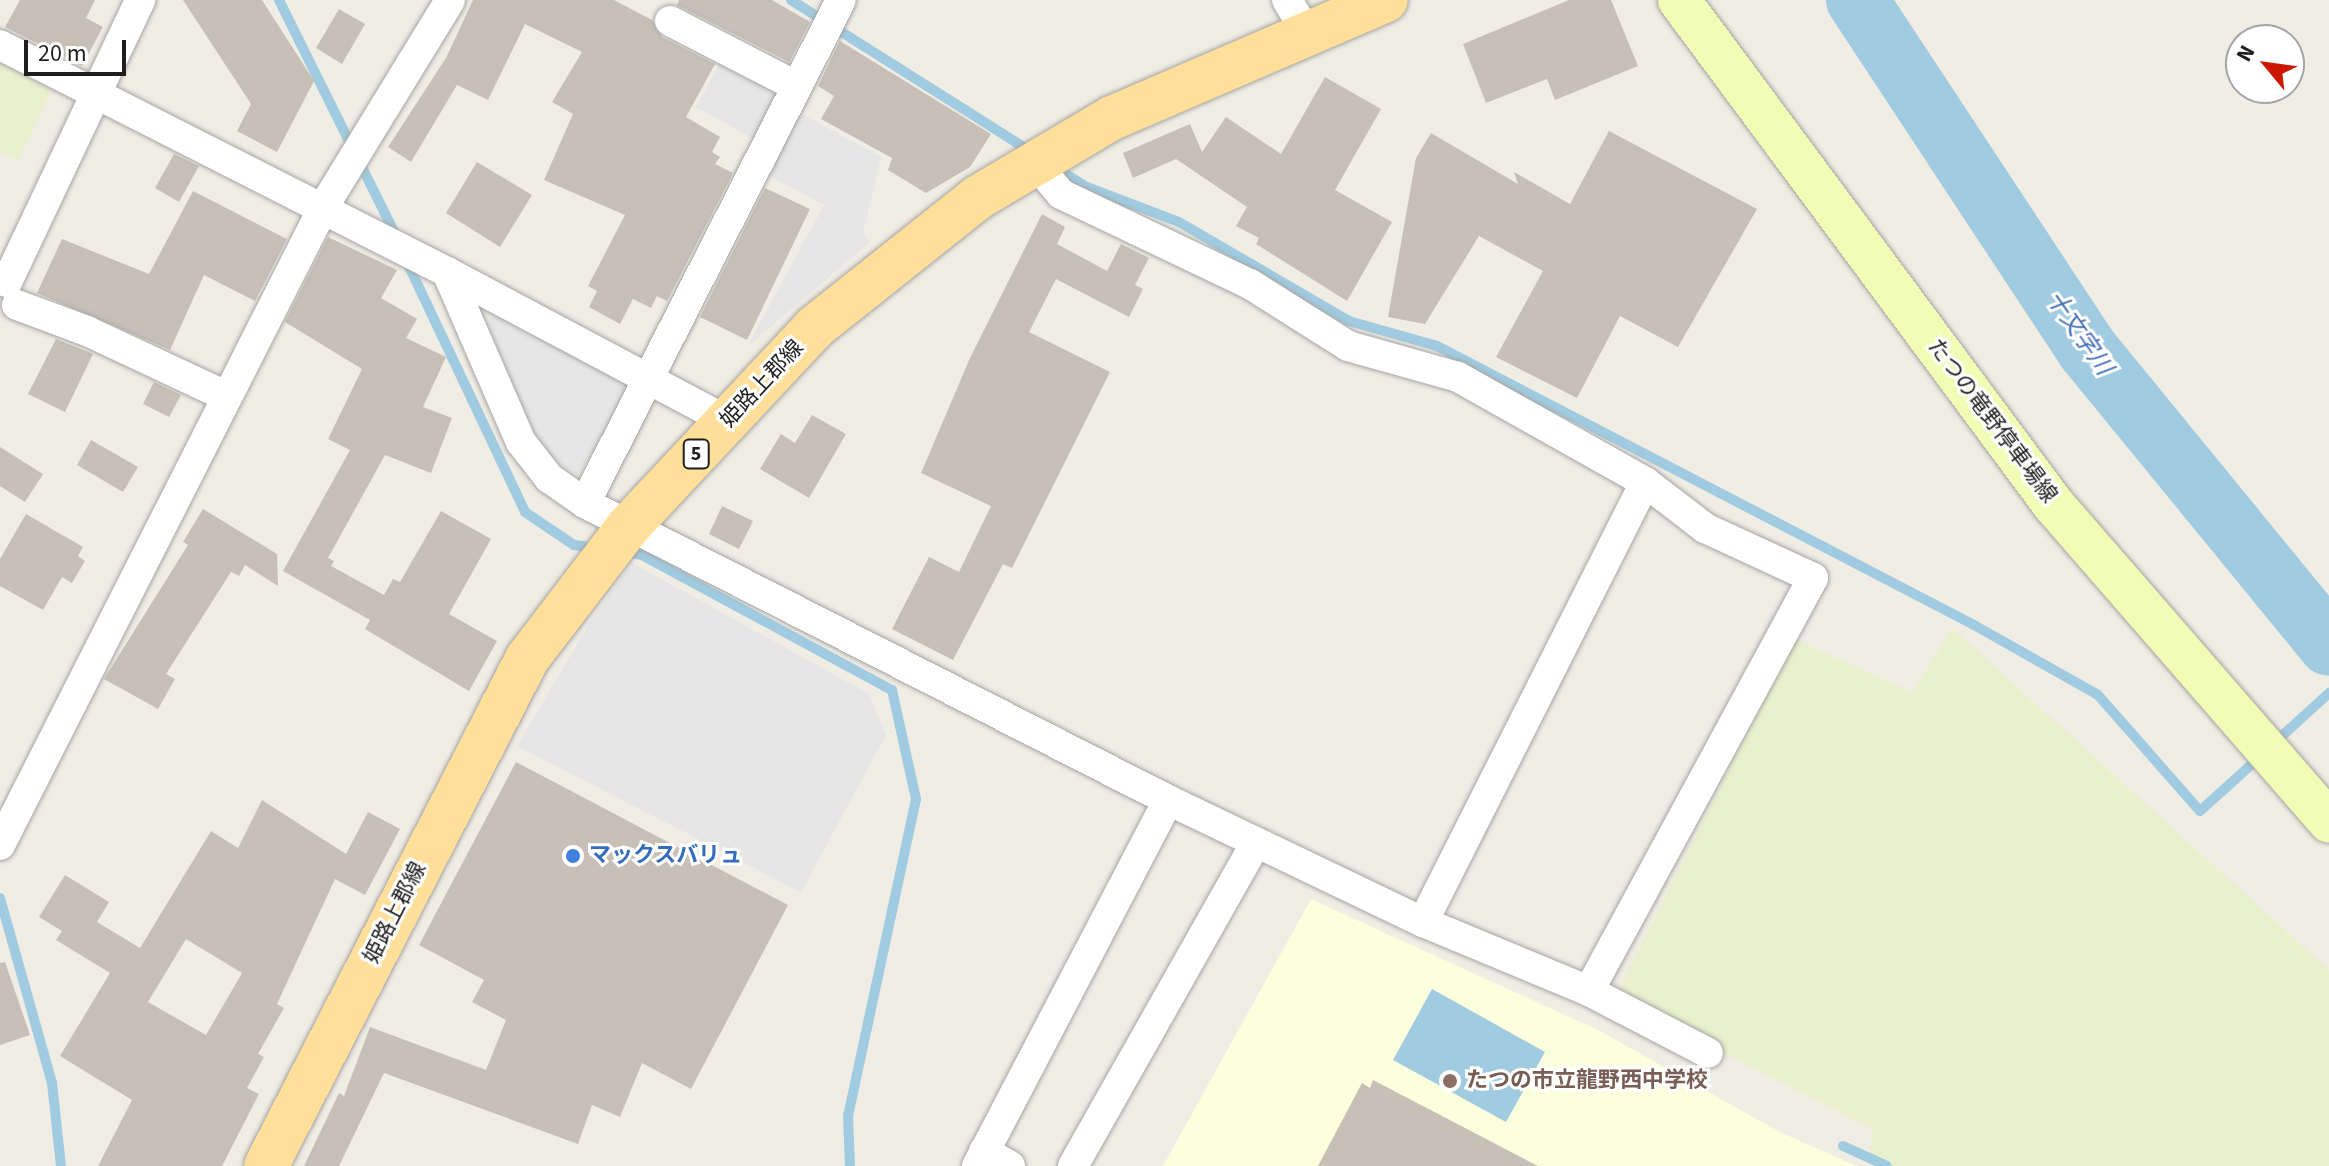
<!DOCTYPE html>
<meta charset="utf-8">
<style>
body{margin:0}
#map{position:relative;width:2329px;height:1166px;overflow:hidden;background:#f0ede4;font-family:"Source Sans 3","Noto Sans JP",sans-serif}
div>[style]{position:absolute}
[style*='--x']{left:calc(var(--x)*1px);top:calc(var(--y)*1px);width:calc(var(--w)*1px);rotate:calc(var(--a)*1deg)}
.education>*{inset:0;background:#fbffdd}
.farmland>*{inset:0;background:#e9f0ce}
.parking>*{inset:0;background:#e6e6e6}
.water>*{inset:0;background:#a1cbe0}
.stream>*{height:10px;margin:-5px;padding:0 5px;transform-origin:5px;border-radius:5px;background:#a1cbe0}
.river>*{height:62px;margin:-31px;padding:0 31px;transform-origin:31px;border-radius:31px;background:#a1cbe0}
.building>*{inset:0;background:#c8c0b6}
.roads{filter:drop-shadow(0 0 2px #a5a5a5) drop-shadow(0 0 2px #a5a5a5)}
.minor>*{height:30px;margin:-15px;padding:0 15px;transform-origin:15px;border-radius:15px;background:#fff}
.secondary>*{height:42px;margin:-21px;padding:0 21px;transform-origin:21px;border-radius:21px;background:#f1fdb4}
.primary>*{height:44px;margin:-22px;padding:0 22px;transform-origin:22px;border-radius:22px;background:#ffdf99}
.dots>*{width:22px;height:22px;translate:-50% -50%;box-sizing:border-box;border:4px solid #fff;border-radius:50%}
span{translate:-50% -50%;white-space:nowrap;text-align:center;line-height:1.15;-webkit-text-stroke:6px #fff;paint-order:stroke}
.shield-label span{padding:2px 6px;background:#fff;border:2px solid;border-radius:6px;-webkit-text-stroke-width:0}
.shield-label{font-size:20px;color:#1e1e1e;font-weight:700}
.street-label{font-size:22px;color:#1e1e1e}
.shop-label{font-size:22px;color:#366cbe;font-weight:700}
.left{translate:0 -50%;text-align:left}
.education-label{font-size:22px;color:#785e54;font-weight:700}
.water-label{font-size:24px;color:#446fb4;font-style:italic}
.north{position:absolute;left:2225px;top:24px;width:80px;height:80px;box-sizing:border-box;background:#fff;border:2px solid #a5a5a5;border-radius:50%;rotate:299deg;font-size:22px;font-weight:700;line-height:32px;text-align:center;color:#1e1e1e}
.north::after{content:'';display:block;margin:auto;width:28px;height:36px;background:#cc1800;clip-path:polygon(50% 0,100% 100%,50% 72%,0 100%)}
.scale{position:absolute;left:24px;top:40px;width:102px;height:36px;box-sizing:border-box;border:4px solid #1e1e1e;border-top:0;padding-left:10px;font-size:24px;line-height:28px;white-space:nowrap;color:#1e1e1e;-webkit-text-stroke:6px #fff;paint-order:stroke}
</style>
<div id="map">
<div class="education">
<div style="clip-path:polygon(1311px 899px,1598px 1030px,1780px 1132px,1856px 1166px,1163px 1166px)"></div>
</div>
<div class="farmland">
<div style="clip-path:polygon(0 63px,51px 90px,18px 161px,0 151px)"></div>
<div style="clip-path:polygon(1952px 628px,2329px 970px,2329px 1166px,1886px 1166px,1870px 1160px,1872px 1129px,1615px 998px,1794px 639px,1913px 692px)"></div>
</div>
<div class="parking">
<div style="clip-path:polygon(722px 60px,780px 92px,754px 139px,696px 107px)"></div>
<div style="clip-path:polygon(802px 114px,881px 157px,863px 233px,870px 242px,747px 347px,824px 205px,768px 175px)"></div>
<div style="clip-path:polygon(495px 311px,636px 391px,602px 455px,591px 453px,578px 475px,548px 456px,531px 429px,486px 326px)"></div>
<div style="clip-path:polygon(632px 563px,869px 694px,886px 735px,801px 892px,517px 746px,592px 619px)"></div>
</div>
<div class="water">
<div style="clip-path:polygon(1432px 989px,1545px 1052px,1506px 1122px,1393px 1060px)"></div>
</div>
<div class="stream">
<div style="--x:279;--y:0;--w:266;--a:63.6"></div>
<div style="--x:791;--y:0;--w:286;--a:32.3"></div>
<div style="--x:1053;--y:166;--w:40;--a:32"></div>
<div style="--x:1087;--y:187;--w:98;--a:20.8"></div>
<div style="--x:1179;--y:222;--w:197;--a:30.2"></div>
<div style="--x:1349;--y:321;--w:91;--a:15.9"></div>
<div style="--x:1437;--y:346;--w:605;--a:27.45"></div>
<div style="--x:1974;--y:625;--w:142;--a:29.4"></div>
<div style="--x:2098;--y:695;--w:154;--a:48.7"></div>
<div style="--x:2200;--y:811;--w:84;--a:-42.1"></div>
<div style="--x:406;--y:260;--w:279;--a:64.7"></div>
<div style="--x:525;--y:512;--w:59;--a:34"></div>
<div style="--x:574;--y:545;--w:23;--a:7"></div>
<div style="--x:624;--y:553;--w:18;--a:6"></div>
<div style="--x:642;--y:555;--w:284;--a:28.4"></div>
<div style="--x:892;--y:690;--w:112;--a:77.6"></div>
<div style="--x:916;--y:799;--w:323;--a:102.1"></div>
<div style="--x:848;--y:1115;--w:51;--a:87.8"></div>
<div style="--x:2273;--y:744;--w:76;--a:-42.3"></div>
<div style="--x:0;--y:898;--w:192;--a:74.3"></div>
<div style="--x:52;--y:1083;--w:83;--a:83.8"></div>
<div style="--x:1843;--y:1146;--w:48;--a:24.4"></div>
</div>
<div class="river">
<div style="--x:1857;--y:0;--w:418;--a:56.6"></div>
<div style="--x:2087;--y:349;--w:382;--a:50.7"></div>
</div>
<div class="building">
<div style="clip-path:polygon(20px 0,95px 0,86px 18px,103px 27px,82px 66px,5px 27px)"></div>
<div style="clip-path:polygon(183px 0,262px 0,314px 81px,277px 152px,237px 131px,251px 104px)"></div>
<div style="clip-path:polygon(473px 0,614px 0,652px 20px,662px 37px,715px 64px,686px 117px,720px 137px,712px 152px,720px 157px,715px 164px,733px 173px,667px 301px,657px 296px,651px 308px,633px 299px,620px 324px,589px 307px,597px 291px,588px 286px,625px 215px,544px 180px,573px 114px,552px 102px,582px 52px,525px 24px,488px 100px,457px 85px,411px 162px,388px 147px,446px 58px)"></div>
<div style="clip-path:polygon(679px 0,772px 0,810px 22px,789px 62px,677px 5px)"></div>
<div style="clip-path:polygon(1569px 0,1611px 0,1638px 66px,1555px 100px,1547px 79px,1486px 103px,1463px 44px)"></div>
<div style="clip-path:polygon(339px 9px,365px 24px,342px 64px,316px 48px)"></div>
<div style="clip-path:polygon(840px 41px,991px 134px,970px 167px,926px 193px,888px 170px,892px 158px,821px 119px,834px 96px,818px 86px)"></div>
<div style="clip-path:polygon(1325px 77px,1381px 109px,1335px 190px,1392px 222px,1347px 301px,1256px 244px,1259px 238px,1236px 226px,1247px 207px,1176px 159px,1133px 178px,1123px 153px,1190px 124px,1202px 152px,1226px 117px,1281px 154px)"></div>
<div style="clip-path:polygon(1609px 131px,1757px 209px,1678px 347px,1620px 316px,1577px 398px,1496px 357px,1543px 271px,1479px 236px,1425px 324px,1388px 317px,1416px 158px,1431px 133px,1518px 184px,1514px 172px,1570px 204px)"></div>
<div style="clip-path:polygon(174px 154px,199px 166px,179px 202px,155px 188px)"></div>
<div style="clip-path:polygon(477px 162px,532px 195px,500px 247px,446px 213px)"></div>
<div style="clip-path:polygon(765px 188px,810px 209px,747px 340px,700px 317px)"></div>
<div style="clip-path:polygon(193px 191px,287px 239px,255px 301px,204px 275px,170px 350px,37px 293px,62px 239px,149px 274px)"></div>
<div style="clip-path:polygon(1042px 214px,1065px 227px,1057px 244px,1107px 271px,1121px 244px,1149px 258px,1135px 285px,1143px 289px,1129px 317px,1056px 279px,1029px 332px,1110px 372px,1012px 568px,1003px 564px,953px 660px,892px 629px,929px 557px,959px 572px,991px 506px,921px 473px,970px 358px)"></div>
<div style="clip-path:polygon(328px 237px,397px 270px,381px 298px,417px 319px,406px 338px,446px 357px,423px 407px,452px 418px,431px 473px,385px 455px,328px 558px,334px 561px,331px 566px,384px 595px,393px 579px,400px 582px,441px 511px,491px 539px,449px 614px,497px 641px,469px 691px,365px 629px,370px 620px,283px 571px,350px 450px,328px 439px,362px 369px,285px 322px)"></div>
<div style="clip-path:polygon(56px 339px,93px 354px,65px 412px,28px 394px)"></div>
<div style="clip-path:polygon(154px 382px,181px 395px,169px 417px,143px 404px)"></div>
<div style="clip-path:polygon(812px 415px,846px 434px,809px 498px,760px 469px,781px 434px,795px 443px)"></div>
<div style="clip-path:polygon(91px 440px,138px 467px,123px 492px,77px 465px)"></div>
<div style="clip-path:polygon(0 447px,43px 474px,25px 502px,0 486px)"></div>
<div style="clip-path:polygon(722px 506px,753px 521px,739px 549px,709px 534px)"></div>
<div style="clip-path:polygon(203px 509px,277px 554px,278px 586px,245px 565px,239px 576px,231px 572px,166px 674px,175px 679px,158px 709px,104px 679px,188px 545px,183px 542px)"></div>
<div style="clip-path:polygon(26px 514px,83px 547px,78px 556px,85px 561px,72px 583px,62px 577px,43px 610px,0 586px,0 559px)"></div>
<div style="clip-path:polygon(516px 762px,788px 905px,691px 1089px,642px 1063px,620px 1117px,592px 1105px,578px 1144px,384px 1073px,339px 1166px,304px 1166px,339px 1093px,344px 1096px,370px 1027px,486px 1070px,506px 1020px,472px 1002px,484px 980px,419px 945px)"></div>
<div style="clip-path:polygon(evenodd,262px 800px,346px 854px,368px 812px,400px 829px,365px 895px,335px 879px,277px 1004px,284px 1008px,258px 1054px,264px 1057px,247px 1088px,259px 1094px,222px 1166px,98px 1166px,132px 1100px,60px 1056px,110px 973px,56px 940px,62px 931px,39px 917px,65px 875px,109px 902px,97px 922px,140px 948px,211px 831px,238px 848px,262px 800px,186px 939px,242px 973px,206px 1035px,148px 1002px,186px 939px)"></div>
<div style="clip-path:polygon(5px 962px,30px 1035px,0 1045px,0 963px)"></div>
<div style="clip-path:polygon(1373px 1080px,1538px 1166px,1318px 1166px,1362px 1083px,1370px 1088px)"></div>
</div>
<div class="roads">
<div class="minor">
<div style="--x:1287;--y:0;--w:37;--a:59"></div>
<div style="--x:670;--y:21;--w:142;--a:27.3"></div>
<div style="--x:0;--y:45;--w:501;--a:26.92"></div>
<div style="--x:447;--y:272;--w:185;--a:66.5"></div>
<div style="--x:521;--y:442;--w:46;--a:52.1"></div>
<div style="--x:549;--y:478;--w:44;--a:34.8"></div>
<div style="--x:585;--y:503;--w:654;--a:27"></div>
<div style="--x:1168;--y:800;--w:283;--a:25.6"></div>
<div style="--x:1423;--y:922;--w:180;--a:22.6"></div>
<div style="--x:1589;--y:991;--w:134;--a:27.5"></div>
<div style="--x:1035;--y:163;--w:40;--a:50"></div>
<div style="--x:1061;--y:194;--w:209;--a:25.5"></div>
<div style="--x:1250;--y:284;--w:116;--a:32.3"></div>
<div style="--x:1348;--y:346;--w:114;--a:15.7"></div>
<div style="--x:1458;--y:377;--w:214;--a:29.3"></div>
<div style="--x:1645;--y:482;--w:76;--a:37.5"></div>
<div style="--x:1705;--y:528;--w:119;--a:24.8"></div>
<div style="--x:1813;--y:578;--w:470;--a:118.5"></div>
<div style="--x:447;--y:272;--w:317;--a:28"></div>
<div style="--x:0;--y:278;--w:8;--a:30"></div>
<div style="--x:7;--y:282;--w:312;--a:-64.7"></div>
<div style="--x:17;--y:305;--w:75;--a:20.4"></div>
<div style="--x:87;--y:331;--w:153;--a:25.1"></div>
<div style="--x:585;--y:503;--w:564;--a:-63.03"></div>
<div style="--x:0;--y:845;--w:716;--a:-63.11"></div>
<div style="--x:324;--y:206;--w:241;--a:-58.5"></div>
<div style="--x:1423;--y:922;--w:493;--a:-63.2"></div>
<div style="--x:984;--y:1151;--w:30;--a:30"></div>
<div style="--x:977;--y:1166;--w:413;--a:-62.4"></div>
<div style="--x:1073;--y:1166;--w:371;--a:-60.5"></div>
</div>
<div class="secondary">
<div style="--x:1679;--y:0;--w:628;--a:53.42"></div>
<div style="--x:2053;--y:504;--w:421;--a:49"></div>
</div>
<div class="primary">
<div style="--x:266;--y:1166;--w:570;--a:-62.76"></div>
<div style="--x:527;--y:659;--w:166;--a:-52.6"></div>
<div style="--x:628;--y:527;--w:274;--a:-46.9"></div>
<div style="--x:815;--y:327;--w:207;--a:-38.5"></div>
<div style="--x:977;--y:198;--w:157;--a:-30.7"></div>
<div style="--x:1112;--y:118;--w:298;--a:-23.3"></div>
</div>
</div>
<div class="dots">
<div style="left:573px;top:856px;background:#3f7fe0"></div>
<div style="left:1450px;top:1081px;background:#8d6e63"></div>
</div>
<div class="shield-label">
<span style="left:696px;top:454px">5</span>
</div>
<div class="street-label">
<span style="left:762px;top:384px;rotate:-47deg">姫路上郡線</span>
<span style="left:1992px;top:421px;rotate:53deg">たつの竜野停車場線</span>
<span style="left:395px;top:913px;rotate:-63deg">姫路上郡線</span>
</div>
<div class="shop-label">
<span class="left" style="left:589px;top:856px">マックスバリュ</span>
</div>
<div class="education-label">
<span class="left" style="left:1466px;top:1081px">たつの市立龍野西中学校</span>
</div>
<div class="water-label">
<span style="left:2079px;top:333px;rotate:55deg">十文字川</span>
</div>
<div class="north">N</div>
<div class="scale">20 m</div>
</div>
